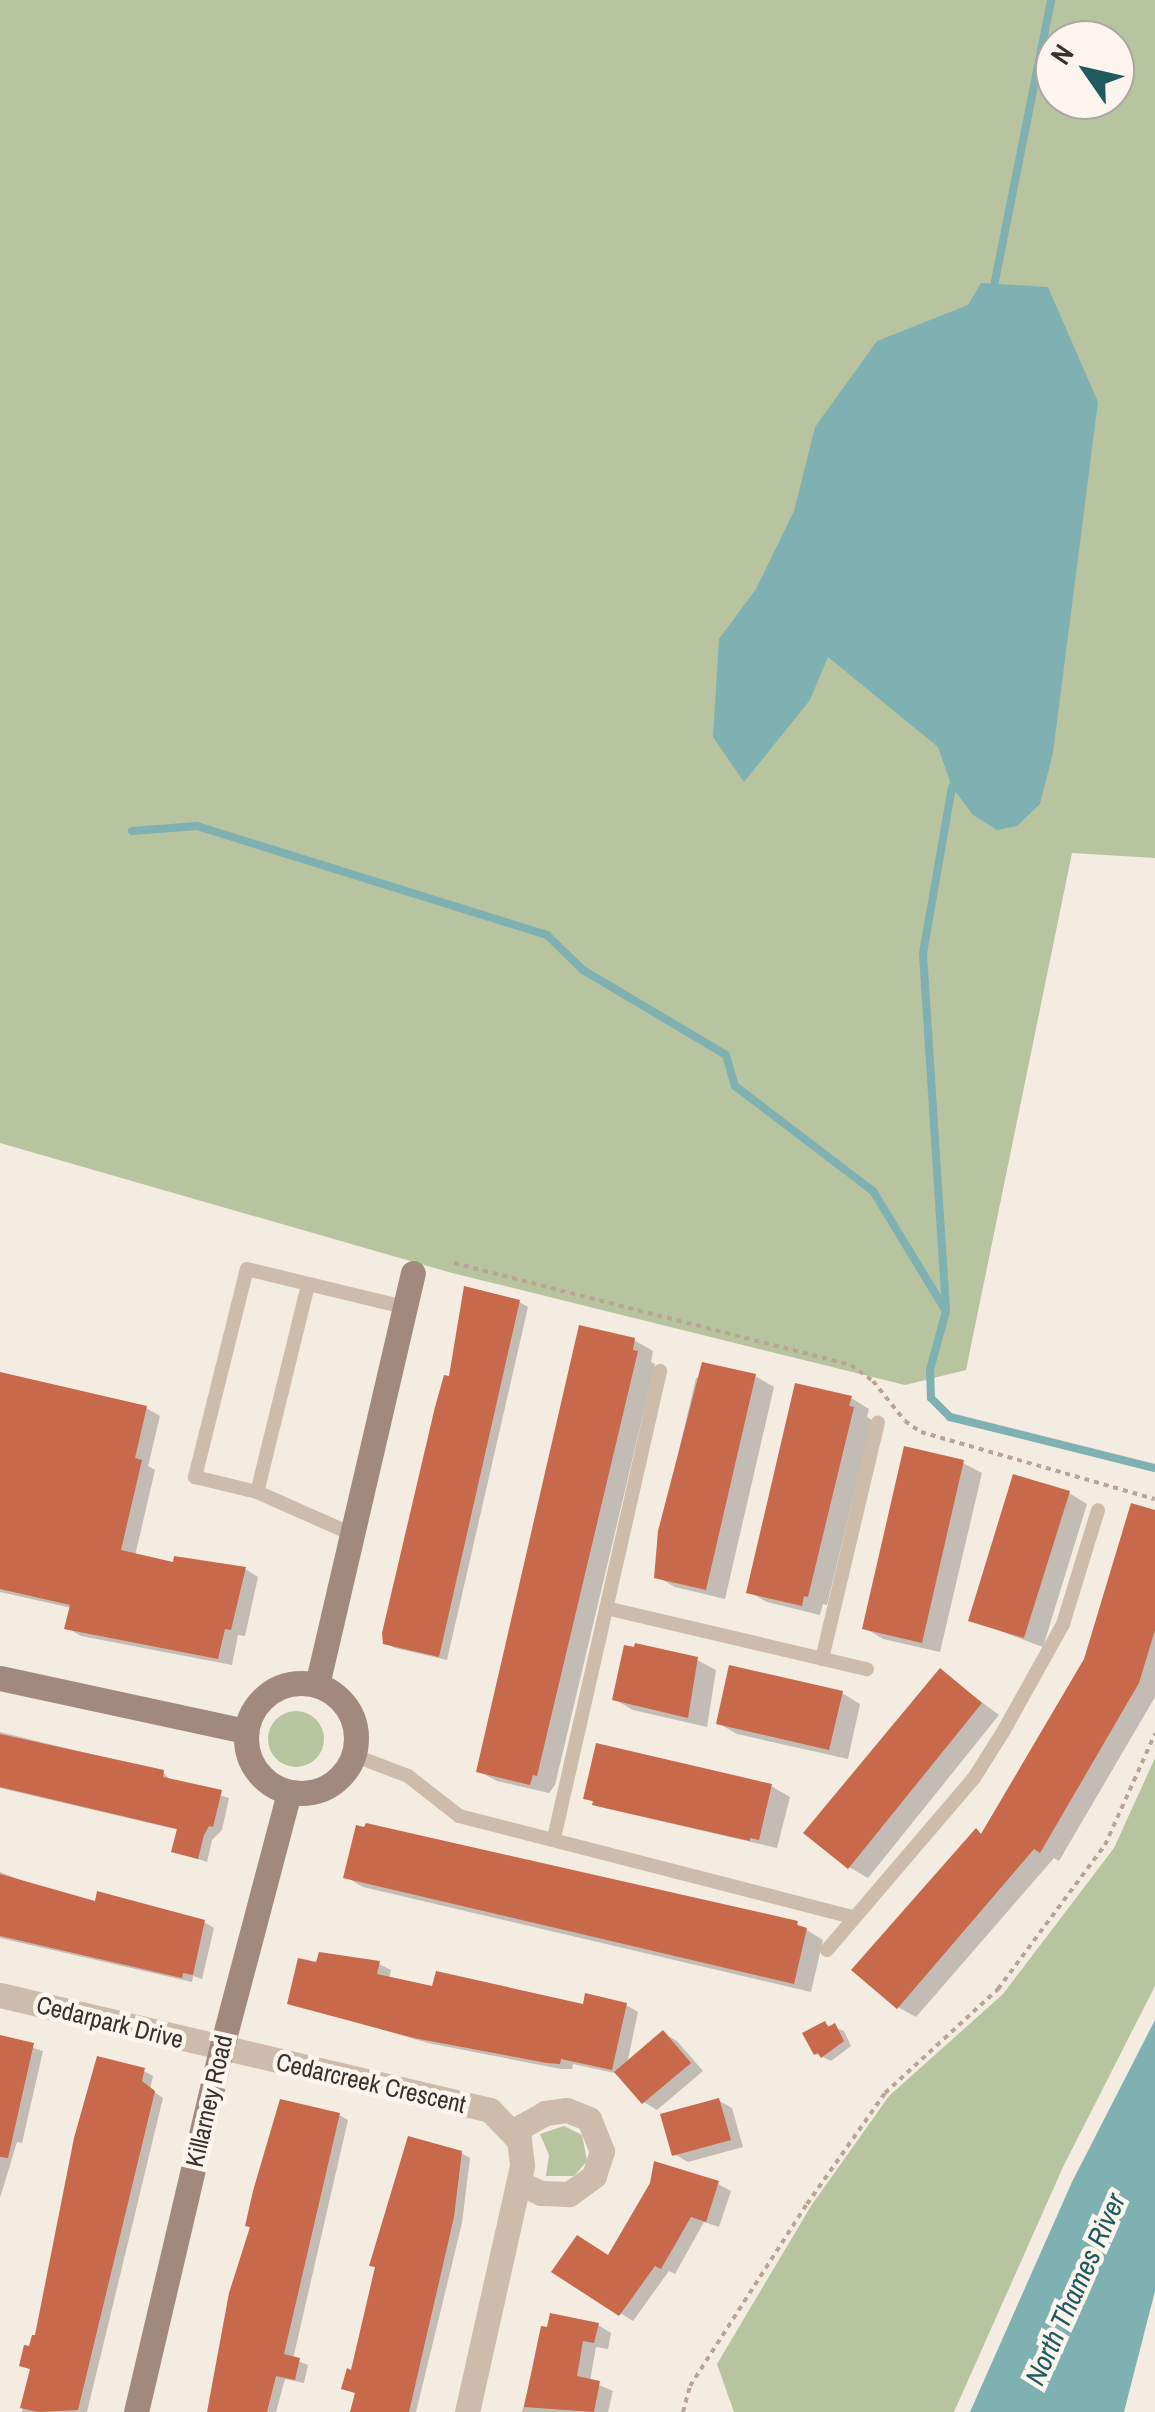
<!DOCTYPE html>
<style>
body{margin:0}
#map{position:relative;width:1155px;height:2412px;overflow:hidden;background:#f4ebe1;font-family:"Archivo Narrow",sans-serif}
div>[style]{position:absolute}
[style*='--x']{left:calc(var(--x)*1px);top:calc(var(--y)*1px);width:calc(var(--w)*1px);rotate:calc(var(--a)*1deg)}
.green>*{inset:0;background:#b8c4a0}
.round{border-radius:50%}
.water>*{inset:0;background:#7fb0b2}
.shadow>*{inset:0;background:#0003}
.stream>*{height:8px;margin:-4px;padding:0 4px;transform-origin:4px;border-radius:4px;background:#7fb0b2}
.building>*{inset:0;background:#c8694b}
.path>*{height:4px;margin-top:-2px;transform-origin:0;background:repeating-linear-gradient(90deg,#b9a596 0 5px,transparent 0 10px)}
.lane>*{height:14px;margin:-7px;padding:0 7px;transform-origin:7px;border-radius:7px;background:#cdbbac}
.street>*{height:25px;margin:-12.5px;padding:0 12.5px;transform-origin:12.5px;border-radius:12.5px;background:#cdbbac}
.secondary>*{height:25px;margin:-12.5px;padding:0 12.5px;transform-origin:12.5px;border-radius:12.5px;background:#a18a7d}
.secondary>.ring{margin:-12.5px;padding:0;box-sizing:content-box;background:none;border:25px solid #a18a7d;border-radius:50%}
span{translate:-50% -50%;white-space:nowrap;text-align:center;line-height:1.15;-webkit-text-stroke:9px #fbf5ee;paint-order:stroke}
.street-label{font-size:25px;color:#3b302b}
.water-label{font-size:28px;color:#1f5a5e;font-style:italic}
.north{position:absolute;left:1035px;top:20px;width:100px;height:100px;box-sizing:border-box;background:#fbf5ee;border:2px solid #aea6a0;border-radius:50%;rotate:304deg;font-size:28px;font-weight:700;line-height:40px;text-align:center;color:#3b302b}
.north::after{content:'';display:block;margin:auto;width:35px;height:45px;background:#1f5a5e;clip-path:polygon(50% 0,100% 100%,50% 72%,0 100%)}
</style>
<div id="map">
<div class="green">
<div style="clip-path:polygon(evenodd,0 0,1155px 0,1155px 858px,1072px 853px,966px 1370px,905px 1385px,452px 1273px,0 1143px,0 0,1055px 40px,1115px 40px,1115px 100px,1055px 100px,1055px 40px)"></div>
<div class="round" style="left:268px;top:1711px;width:56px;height:56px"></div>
<div style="clip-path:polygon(1155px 1758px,1155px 1986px,1063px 2167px,954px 2412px,734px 2412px,717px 2364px,811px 2206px,889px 2096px,1003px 1994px,1114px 1848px)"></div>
<div style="clip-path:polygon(564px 2126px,582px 2135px,587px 2161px,574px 2176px,546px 2176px,549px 2155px,540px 2134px)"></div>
</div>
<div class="water">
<div style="clip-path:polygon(981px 283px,1048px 287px,1098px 402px,1053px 753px,1040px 804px,1017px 826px,997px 830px,973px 815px,952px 787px,938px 747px,828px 657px,810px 700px,744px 782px,713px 737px,719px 639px,756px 589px,794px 511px,815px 427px,877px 341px,968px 305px)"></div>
<div style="clip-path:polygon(1155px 2020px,1155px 2291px,1124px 2412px,970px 2412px,1072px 2182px)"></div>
</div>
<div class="shadow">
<div style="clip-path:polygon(519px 1302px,528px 1307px,447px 1660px,395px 1648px,386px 1643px,451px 1380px)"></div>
<div style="clip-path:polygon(634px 1340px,653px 1351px,651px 1362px,655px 1364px,555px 1785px,549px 1793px,497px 1781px,478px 1771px)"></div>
<div style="clip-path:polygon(0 1375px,146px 1408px,160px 1416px,148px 1466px,155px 1470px,135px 1556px,174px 1565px,245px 1569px,258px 1577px,245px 1636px,238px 1635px,232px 1665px,81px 1636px,67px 1628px,72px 1608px,0 1592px)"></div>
<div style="clip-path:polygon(755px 1376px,774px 1387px,725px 1599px,675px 1587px,656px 1576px,660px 1532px,696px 1378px)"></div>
<div style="clip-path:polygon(851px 1398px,869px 1409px,867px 1417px,872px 1420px,827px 1605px,823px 1604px,820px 1615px,767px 1602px,749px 1592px)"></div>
<div style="clip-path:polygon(963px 1463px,982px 1473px,940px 1652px,883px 1639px,865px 1628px)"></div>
<div style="clip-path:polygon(1069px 1493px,1087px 1504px,1043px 1647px,971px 1620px)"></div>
<div style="clip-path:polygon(1155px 1513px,1155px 1697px,1059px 1861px,1054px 1858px,916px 2017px,898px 2007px,983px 1836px,1087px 1660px)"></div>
<div style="clip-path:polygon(697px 1660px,716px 1670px,707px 1727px,633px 1710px,614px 1699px)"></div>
<div style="clip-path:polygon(940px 1671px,999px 1715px,868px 1878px,849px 1867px)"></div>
<div style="clip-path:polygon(842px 1693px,860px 1704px,848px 1759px,737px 1734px,718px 1723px)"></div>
<div style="clip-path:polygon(0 1732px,163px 1772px,171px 1781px,229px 1798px,222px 1830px,212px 1840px,207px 1862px,174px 1851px,179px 1830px,0 1788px)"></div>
<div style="clip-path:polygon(771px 1786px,790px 1797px,777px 1848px,604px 1808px,586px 1798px)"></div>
<div style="clip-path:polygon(366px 1830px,797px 1924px,823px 1940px,811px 1992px,363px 1887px,346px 1877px)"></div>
<div style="clip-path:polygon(0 1872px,59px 1895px,204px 1922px,214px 1928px,202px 1979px,193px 1976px,192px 1982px,0 1938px)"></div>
<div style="clip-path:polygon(346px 1956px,379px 1964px,391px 1970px,389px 1979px,434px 1989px,585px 2007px,626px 2005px,638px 2012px,627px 2064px,663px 2033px,677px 2041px,703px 2071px,657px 2110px,644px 2102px,619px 2074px,573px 2064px,572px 2069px,561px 2069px,428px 2043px,290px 2003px,318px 1965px,345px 1961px)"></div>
<div style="clip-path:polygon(825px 2024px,844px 2031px,851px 2046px,831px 2061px,816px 2054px)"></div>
<div style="clip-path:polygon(0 2037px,43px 2051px,22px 2143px,17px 2142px,0 2198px)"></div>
<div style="clip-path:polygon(144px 2071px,153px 2076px,150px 2089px,163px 2098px,87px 2412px,22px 2412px,32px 2371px,22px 2365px,37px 2338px)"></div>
<div style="clip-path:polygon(718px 2100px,732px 2108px,743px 2147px,688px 2162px,674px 2154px)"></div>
<div style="clip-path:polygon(339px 2115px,348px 2120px,293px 2359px,308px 2365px,304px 2383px,285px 2379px,276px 2412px,210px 2412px,253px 2227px)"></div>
<div style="clip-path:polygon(461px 2153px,470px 2158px,462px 2223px,416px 2412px,353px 2412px,357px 2394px,344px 2388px)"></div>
<div style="clip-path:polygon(718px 2184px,731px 2191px,719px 2227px,704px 2222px,675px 2274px,669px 2271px,633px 2321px,620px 2313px,610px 2258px)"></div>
<div style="clip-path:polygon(598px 2325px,611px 2333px,608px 2349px,596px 2347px,590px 2381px,613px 2391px,608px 2412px,522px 2412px,543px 2329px)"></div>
</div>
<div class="stream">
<div style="--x:994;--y:286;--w:292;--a:-78.7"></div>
<div style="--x:952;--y:787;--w:169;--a:99.9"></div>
<div style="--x:923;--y:954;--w:358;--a:86.3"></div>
<div style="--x:946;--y:1311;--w:61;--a:105.2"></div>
<div style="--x:930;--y:1370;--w:28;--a:88"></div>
<div style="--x:931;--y:1398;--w:27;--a:45"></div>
<div style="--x:950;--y:1417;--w:211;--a:14"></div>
<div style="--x:132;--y:831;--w:65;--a:-4.4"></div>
<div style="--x:197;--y:826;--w:367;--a:17.3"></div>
<div style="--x:547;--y:935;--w:50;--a:44.2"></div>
<div style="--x:583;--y:970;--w:166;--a:30.7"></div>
<div style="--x:726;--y:1055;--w:32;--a:74"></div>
<div style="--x:735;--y:1086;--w:173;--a:37.3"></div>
<div style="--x:873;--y:1191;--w:140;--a:58.7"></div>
</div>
<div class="building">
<div style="clip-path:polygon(464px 1286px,520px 1300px,439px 1657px,383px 1644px,382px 1633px,435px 1407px,444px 1375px,449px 1376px)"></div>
<div style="clip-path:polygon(579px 1325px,635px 1338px,633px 1350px,638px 1351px,537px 1776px,533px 1775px,530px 1785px,476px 1772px)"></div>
<div style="clip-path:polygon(702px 1362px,756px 1374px,706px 1590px,654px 1578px,658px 1531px)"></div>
<div style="clip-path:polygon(0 1372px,147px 1406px,135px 1458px,142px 1460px,121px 1550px,173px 1562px,174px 1556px,246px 1567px,231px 1630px,225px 1629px,218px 1659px,64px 1629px,70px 1605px,0 1589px)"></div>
<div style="clip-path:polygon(795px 1383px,852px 1396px,849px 1406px,854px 1407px,808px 1597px,804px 1596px,802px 1606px,746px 1593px)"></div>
<div style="clip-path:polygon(904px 1446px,964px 1460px,922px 1643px,862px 1629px)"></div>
<div style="clip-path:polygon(1013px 1474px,1070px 1491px,1024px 1638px,968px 1621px)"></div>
<div style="clip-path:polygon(1131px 1503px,1155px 1510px,1155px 1630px,1139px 1683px,1040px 1853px,1034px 1849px,897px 2009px,851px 1970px,976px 1828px,981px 1834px,1084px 1659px)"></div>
<div style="clip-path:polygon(635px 1643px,698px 1657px,688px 1718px,612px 1700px,624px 1645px,634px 1647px)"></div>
<div style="clip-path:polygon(729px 1665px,843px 1691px,829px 1750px,716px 1724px)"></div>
<div style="clip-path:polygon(940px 1668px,982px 1703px,848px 1869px,803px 1833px)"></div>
<div style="clip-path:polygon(0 1734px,164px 1770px,163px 1777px,222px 1790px,213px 1827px,209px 1826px,204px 1835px,198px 1859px,171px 1852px,177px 1829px,0 1787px)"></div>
<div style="clip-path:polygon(596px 1743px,772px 1784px,759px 1840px,750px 1838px,750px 1841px,592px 1805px,593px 1801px,583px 1799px)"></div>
<div style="clip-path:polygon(366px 1823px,798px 1921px,797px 1925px,807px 1928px,794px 1984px,343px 1878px,356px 1825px,364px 1827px)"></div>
<div style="clip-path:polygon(0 1874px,95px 1901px,97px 1891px,205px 1920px,193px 1975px,183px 1973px,182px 1978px,0 1936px)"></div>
<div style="clip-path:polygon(319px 1952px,380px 1961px,377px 1974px,432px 1986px,436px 1971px,583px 2004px,585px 1993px,627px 2003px,612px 2070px,561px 2059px,560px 2064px,547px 2063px,414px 2038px,287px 2004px,298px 1958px,316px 1962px)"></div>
<div style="clip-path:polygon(825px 2021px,828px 2027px,835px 2023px,844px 2041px,821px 2058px,818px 2053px,814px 2055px,802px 2033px)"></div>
<div style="clip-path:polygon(663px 2030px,691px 2063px,642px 2104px,614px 2072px)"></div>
<div style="clip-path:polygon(0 2035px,34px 2043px,8px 2158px,0 2157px)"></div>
<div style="clip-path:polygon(97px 2056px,145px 2068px,142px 2081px,155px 2091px,78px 2410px,38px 2412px,20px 2408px,30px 2369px,19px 2366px,24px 2345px,29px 2346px,32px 2335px,35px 2335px,74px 2138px)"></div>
<div style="clip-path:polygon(719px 2098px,731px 2140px,672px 2156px,660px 2114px)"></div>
<div style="clip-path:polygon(280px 2099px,340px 2113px,284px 2354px,300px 2358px,295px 2380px,276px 2376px,267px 2412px,207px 2412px,229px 2293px,250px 2227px,245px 2226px,253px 2191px)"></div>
<div style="clip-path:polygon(408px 2136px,462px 2151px,454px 2217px,409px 2412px,350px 2412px,355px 2393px,341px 2389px,347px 2368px,351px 2370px,375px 2267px,369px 2266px)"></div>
<div style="clip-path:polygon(654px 2161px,719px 2181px,706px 2222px,691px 2217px,661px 2269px,655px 2266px,619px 2316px,551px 2272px,577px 2235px,608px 2255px,650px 2183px)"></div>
<div style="clip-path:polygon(550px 2313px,599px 2323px,594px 2343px,583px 2341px,577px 2376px,600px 2381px,594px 2412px,524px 2407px,541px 2326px,547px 2327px)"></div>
</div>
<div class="path">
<div style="--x:454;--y:1263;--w:410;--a:14.4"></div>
<div style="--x:851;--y:1365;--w:27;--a:36"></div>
<div style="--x:873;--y:1381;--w:51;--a:51.3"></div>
<div style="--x:905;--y:1421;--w:19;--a:35"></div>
<div style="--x:921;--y:1432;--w:243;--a:16"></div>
<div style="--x:683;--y:2412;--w:27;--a:-75"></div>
<div style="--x:690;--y:2386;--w:216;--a:-57.3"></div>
<div style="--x:807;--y:2204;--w:136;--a:-54.9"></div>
<div style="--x:885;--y:2093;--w:154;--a:-42.6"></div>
<div style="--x:998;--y:1989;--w:179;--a:-53.4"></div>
<div style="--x:1105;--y:1845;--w:122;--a:-65.8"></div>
</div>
<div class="lane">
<div style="--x:308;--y:1285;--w:213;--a:103.8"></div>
<div style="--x:257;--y:1492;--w:64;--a:-166.4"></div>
<div style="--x:195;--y:1477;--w:214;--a:-76"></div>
<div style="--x:247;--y:1269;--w:162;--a:13.6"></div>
<div style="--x:257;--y:1492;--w:104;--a:23.9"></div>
<div style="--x:606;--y:1608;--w:268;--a:13.2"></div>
<div style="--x:822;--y:1659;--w:243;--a:-76.7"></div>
<div style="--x:353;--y:1755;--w:59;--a:20.9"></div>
<div style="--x:408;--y:1776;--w:65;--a:38.1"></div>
<div style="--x:459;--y:1816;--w:406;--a:14.4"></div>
<div style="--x:554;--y:1838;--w:479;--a:-77.2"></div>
<div style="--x:827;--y:1950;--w:226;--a:-49.5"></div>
<div style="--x:974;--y:1778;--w:54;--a:-57.8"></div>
<div style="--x:1003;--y:1732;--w:124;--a:-60.9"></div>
<div style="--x:1063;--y:1624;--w:119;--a:-72.9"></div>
</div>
<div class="street">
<div style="--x:0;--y:1995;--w:503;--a:13.21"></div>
<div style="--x:490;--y:2110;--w:42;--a:46"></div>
<div style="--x:519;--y:2140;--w:26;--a:83"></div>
<div style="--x:522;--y:2166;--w:252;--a:102.6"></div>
<div style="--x:513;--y:2131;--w:37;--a:-29"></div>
<div style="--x:545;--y:2113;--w:22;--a:-8"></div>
<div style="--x:567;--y:2110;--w:24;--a:22"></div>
<div style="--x:589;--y:2119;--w:35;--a:68"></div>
<div style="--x:602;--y:2151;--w:26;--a:108"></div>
<div style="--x:594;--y:2176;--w:31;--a:144"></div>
<div style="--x:569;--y:2194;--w:28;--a:-178"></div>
<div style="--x:541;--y:2193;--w:23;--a:-155"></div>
</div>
<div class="secondary">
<div style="--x:0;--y:1678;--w:252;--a:12.2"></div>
<div class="ring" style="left:246px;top:1683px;width:85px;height:85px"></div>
<div style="--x:317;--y:1685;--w:423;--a:-76.9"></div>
<div style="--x:136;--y:2412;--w:372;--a:-76.8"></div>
<div style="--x:221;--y:2050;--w:267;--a:-75.2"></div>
</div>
<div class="street-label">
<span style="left:110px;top:2022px;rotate:14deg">Cedarpark Drive</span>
<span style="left:371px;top:2083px;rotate:13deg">Cedarcreek Crescent</span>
<span style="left:209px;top:2101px;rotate:-77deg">Killarney Road</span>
</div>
<div class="water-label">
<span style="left:1075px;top:2289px;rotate:-66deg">North Thames River</span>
</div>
<div class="north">N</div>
</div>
